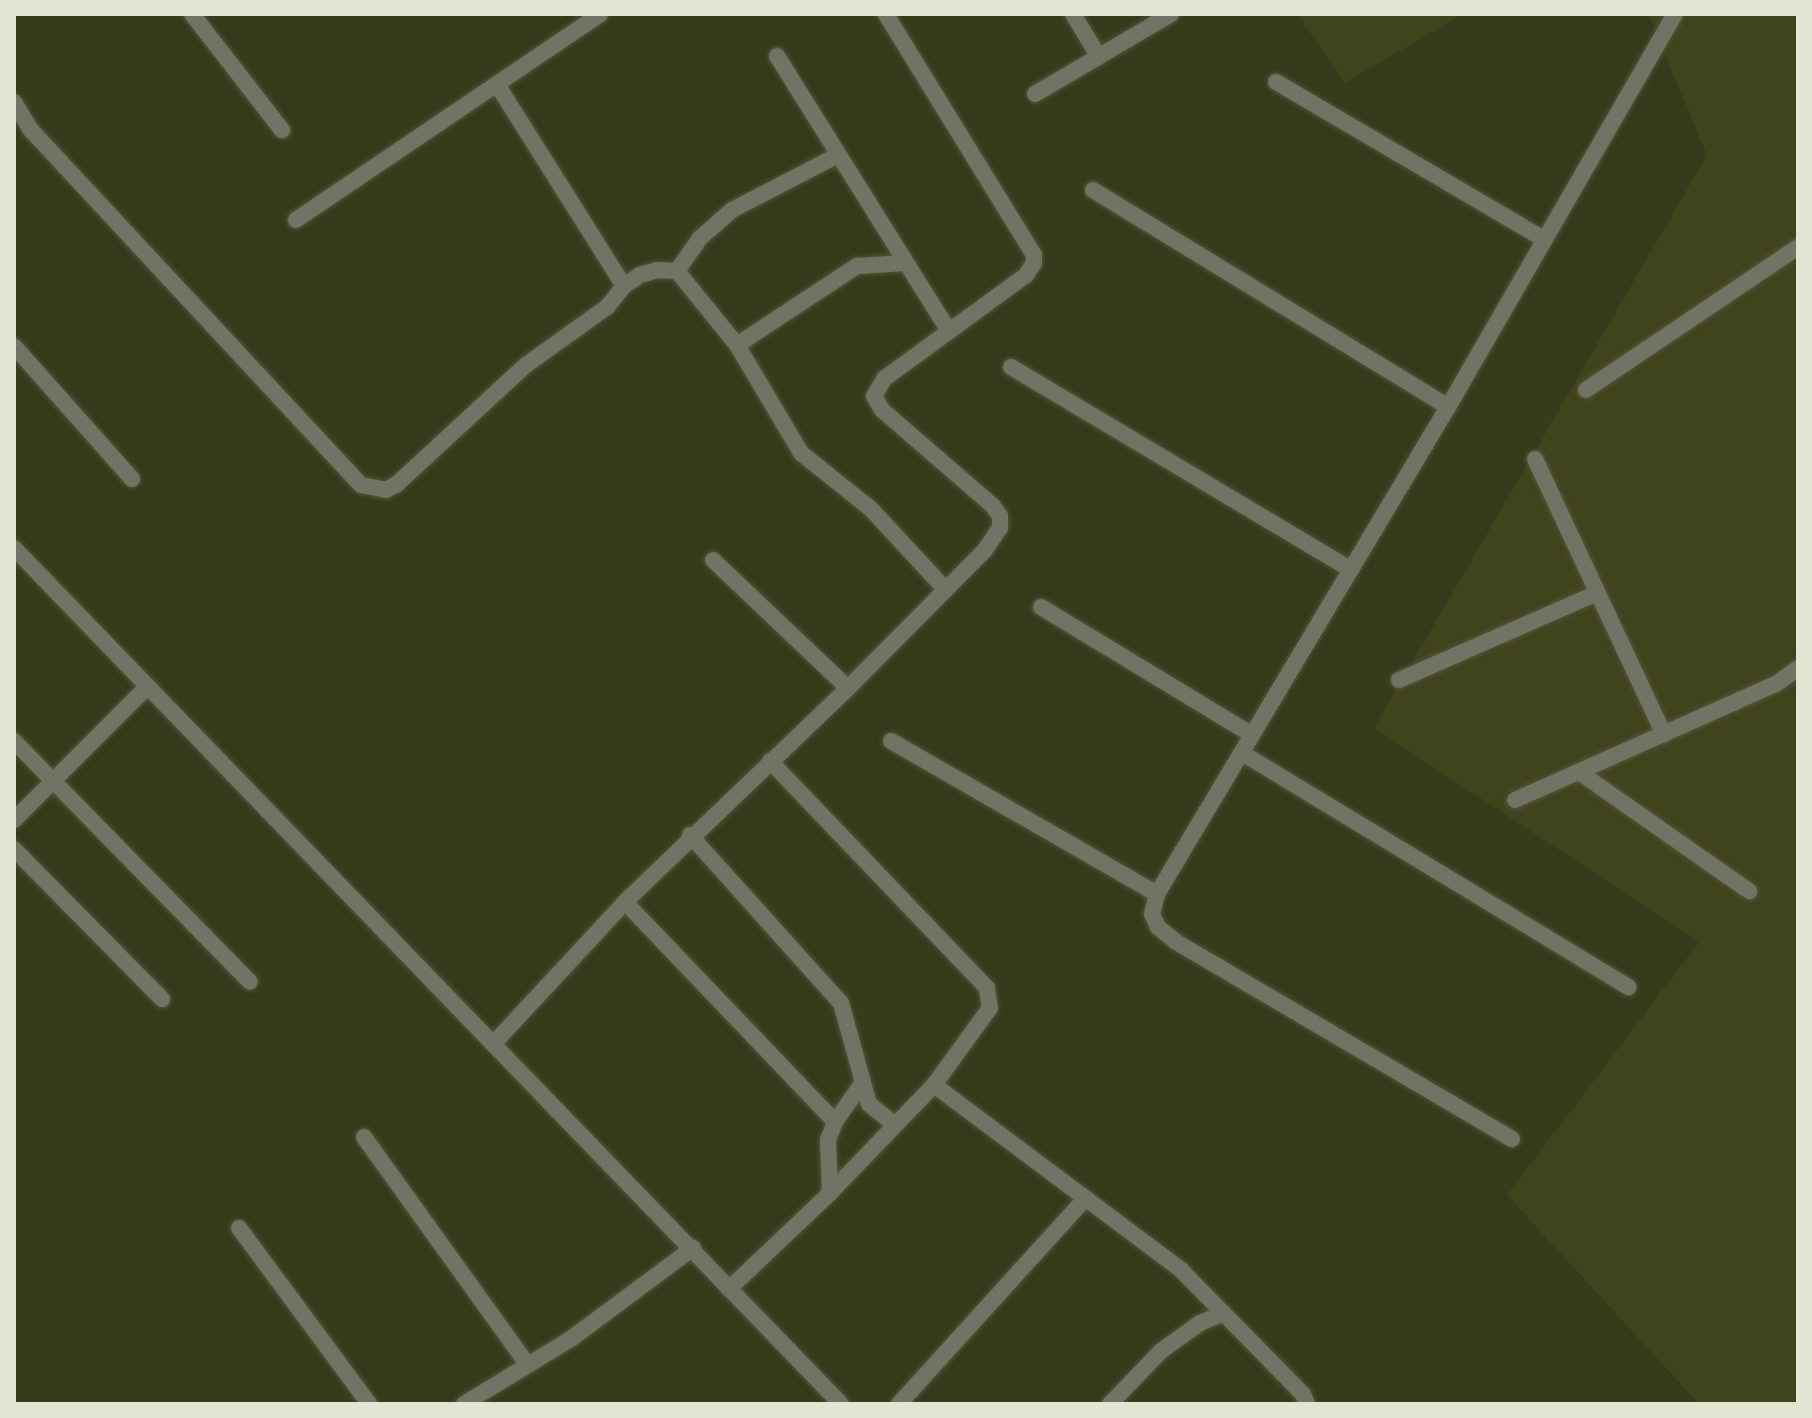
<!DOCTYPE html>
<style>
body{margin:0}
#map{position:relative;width:1812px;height:1418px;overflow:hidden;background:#373a1b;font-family:Commissioner,sans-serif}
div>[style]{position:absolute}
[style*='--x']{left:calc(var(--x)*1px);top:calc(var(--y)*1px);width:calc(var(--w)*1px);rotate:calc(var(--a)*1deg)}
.built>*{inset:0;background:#40441d}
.roads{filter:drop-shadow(0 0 2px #535538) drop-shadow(0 0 2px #535538)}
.service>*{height:16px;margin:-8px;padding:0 8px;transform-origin:8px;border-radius:8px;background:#717364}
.minor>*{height:16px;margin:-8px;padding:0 8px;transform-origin:8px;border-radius:8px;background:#717364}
span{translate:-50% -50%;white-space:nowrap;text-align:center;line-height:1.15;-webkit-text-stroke:6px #1e2012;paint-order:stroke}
.frame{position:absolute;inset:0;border:16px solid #e3e5d3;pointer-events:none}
</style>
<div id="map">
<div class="built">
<div style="clip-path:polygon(1297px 14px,1463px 14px,1345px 83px)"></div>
<div style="clip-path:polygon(1648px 14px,1798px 14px,1798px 1404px,1699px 1404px,1507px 1195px,1699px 942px,1374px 728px,1707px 155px)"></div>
</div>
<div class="roads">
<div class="service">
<div style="--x:192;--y:14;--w:147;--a:52.2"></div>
<div style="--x:1073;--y:14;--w:50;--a:58.8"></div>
<div style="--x:1276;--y:82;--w:311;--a:30.4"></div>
<div style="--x:1035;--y:94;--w:158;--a:-30.5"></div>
<div style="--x:1093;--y:190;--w:416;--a:31.4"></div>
<div style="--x:1011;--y:367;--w:396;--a:30.8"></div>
<div style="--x:1586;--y:390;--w:256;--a:-34"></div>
<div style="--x:1535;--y:459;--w:304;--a:64.9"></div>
<div style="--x:1041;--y:607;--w:247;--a:31.2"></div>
<div style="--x:1399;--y:680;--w:216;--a:-23.7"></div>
<div style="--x:891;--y:741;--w:307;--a:29.9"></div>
<div style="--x:1242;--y:753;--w:452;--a:31.2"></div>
<div style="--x:1579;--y:772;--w:208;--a:35"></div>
<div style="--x:1515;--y:800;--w:286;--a:-24"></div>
<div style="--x:1776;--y:684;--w:27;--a:-36"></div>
<div style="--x:1512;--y:1139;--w:391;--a:-149.6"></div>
<div style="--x:1175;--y:941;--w:22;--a:-141"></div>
<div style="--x:1158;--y:927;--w:14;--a:-115"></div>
<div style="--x:1152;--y:914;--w:21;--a:-76"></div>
<div style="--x:1157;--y:894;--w:567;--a:-59.14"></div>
<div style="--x:1448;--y:407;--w:454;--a:-60"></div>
</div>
<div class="minor">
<div style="--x:777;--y:56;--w:324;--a:58"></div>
<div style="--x:498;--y:86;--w:236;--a:57.8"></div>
<div style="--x:14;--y:102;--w:33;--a:59"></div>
<div style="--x:31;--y:130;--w:485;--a:47.1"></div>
<div style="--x:361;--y:485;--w:25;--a:11"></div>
<div style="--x:386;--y:490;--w:13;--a:-29"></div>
<div style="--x:397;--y:484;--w:176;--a:-42.7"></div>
<div style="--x:526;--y:365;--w:100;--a:-35.6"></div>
<div style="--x:607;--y:307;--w:27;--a:-51"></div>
<div style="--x:624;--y:286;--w:19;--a:-35"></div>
<div style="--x:640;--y:275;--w:18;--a:-16"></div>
<div style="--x:657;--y:270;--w:20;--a:3"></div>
<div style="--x:677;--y:271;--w:95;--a:51"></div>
<div style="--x:737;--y:345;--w:126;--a:59.3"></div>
<div style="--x:801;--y:453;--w:90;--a:38.7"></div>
<div style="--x:871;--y:509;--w:110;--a:47.2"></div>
<div style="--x:296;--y:220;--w:367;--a:-34.1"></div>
<div style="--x:677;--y:271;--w:39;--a:-55"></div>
<div style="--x:699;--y:239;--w:44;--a:-41.3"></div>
<div style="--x:732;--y:210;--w:119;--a:-27.4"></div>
<div style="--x:737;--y:345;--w:144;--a:-33.4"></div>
<div style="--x:857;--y:266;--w:49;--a:-3.5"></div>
<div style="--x:14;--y:346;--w:178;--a:48.4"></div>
<div style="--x:14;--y:548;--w:1190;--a:45.99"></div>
<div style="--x:713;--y:560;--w:186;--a:43.5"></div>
<div style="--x:14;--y:741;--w:337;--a:45.6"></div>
<div style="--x:14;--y:820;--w:187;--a:-45"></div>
<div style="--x:690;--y:835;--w:226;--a:48.1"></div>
<div style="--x:841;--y:1003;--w:105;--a:74.5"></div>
<div style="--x:869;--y:1104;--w:33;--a:39"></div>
<div style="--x:14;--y:849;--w:211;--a:45.4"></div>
<div style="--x:625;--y:902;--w:304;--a:46.3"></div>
<div style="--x:495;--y:1042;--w:194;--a:-47.1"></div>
<div style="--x:627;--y:900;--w:306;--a:-43.8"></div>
<div style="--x:848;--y:688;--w:194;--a:-45.2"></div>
<div style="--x:985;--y:550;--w:27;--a:-56"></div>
<div style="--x:1000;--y:528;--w:12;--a:-90"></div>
<div style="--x:1000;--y:516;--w:12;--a:-125"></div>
<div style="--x:993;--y:506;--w:147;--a:-139.1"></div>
<div style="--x:882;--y:410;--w:16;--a:-120"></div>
<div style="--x:874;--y:396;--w:21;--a:-59"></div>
<div style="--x:885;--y:378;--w:175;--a:-36.1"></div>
<div style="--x:1026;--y:275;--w:14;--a:-56"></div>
<div style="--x:1034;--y:263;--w:8;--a:-90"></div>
<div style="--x:1034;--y:255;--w:283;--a:-121.6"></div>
<div style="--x:934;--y:1085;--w:309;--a:36.8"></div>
<div style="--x:1181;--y:1270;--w:174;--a:45.5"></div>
<div style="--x:1303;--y:1394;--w:11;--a:68"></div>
<div style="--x:364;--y:1137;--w:279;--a:54.3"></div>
<div style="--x:830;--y:1193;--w:53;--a:-92.2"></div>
<div style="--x:828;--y:1140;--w:19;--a:-69"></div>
<div style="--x:835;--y:1122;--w:45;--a:-54.9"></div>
<div style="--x:239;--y:1228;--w:219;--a:53.5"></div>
<div style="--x:729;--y:1289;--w:139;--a:-43.5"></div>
<div style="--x:830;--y:1193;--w:150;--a:-46.1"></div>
<div style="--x:934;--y:1085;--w:95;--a:-54"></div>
<div style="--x:990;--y:1008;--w:20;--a:-99"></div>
<div style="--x:987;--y:988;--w:314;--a:-133.7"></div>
<div style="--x:464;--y:1404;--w:127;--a:-31.4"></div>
<div style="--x:572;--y:1338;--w:151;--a:-36.6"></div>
<div style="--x:899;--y:1404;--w:278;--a:-47.8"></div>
<div style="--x:1110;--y:1404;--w:74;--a:-46.1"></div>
<div style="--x:1161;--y:1351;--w:48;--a:-35.7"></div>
<div style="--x:1200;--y:1323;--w:26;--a:-23"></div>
</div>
</div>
<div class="frame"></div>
</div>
